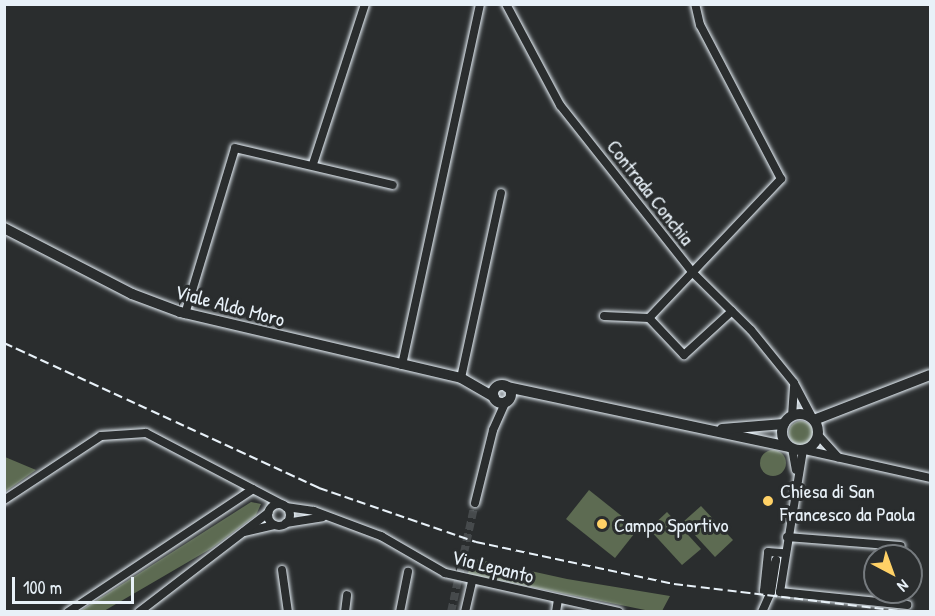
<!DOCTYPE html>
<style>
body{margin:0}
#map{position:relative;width:935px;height:616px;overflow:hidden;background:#2a2d2e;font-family:"Patrick Hand",sans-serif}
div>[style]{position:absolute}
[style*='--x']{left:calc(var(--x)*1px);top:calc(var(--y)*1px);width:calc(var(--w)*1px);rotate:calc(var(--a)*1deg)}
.green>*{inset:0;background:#5d6b52}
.round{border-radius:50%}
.minor-tunnel>*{height:8px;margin-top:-4px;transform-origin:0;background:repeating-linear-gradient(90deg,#464a4c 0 8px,transparent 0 12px)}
.roads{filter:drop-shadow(0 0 2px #e8f1f8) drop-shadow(0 0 2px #e8f1f8)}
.minor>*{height:8px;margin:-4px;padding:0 4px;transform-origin:4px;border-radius:4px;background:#2a2d2e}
.minor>.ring{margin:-4px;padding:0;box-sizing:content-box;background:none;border:8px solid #2a2d2e;border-radius:50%}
.major>*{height:10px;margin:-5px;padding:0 5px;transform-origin:5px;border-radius:5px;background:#2a2d2e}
.major>.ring{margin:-5px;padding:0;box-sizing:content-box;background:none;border:10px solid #2a2d2e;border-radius:50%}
.rail>*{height:2px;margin-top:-1px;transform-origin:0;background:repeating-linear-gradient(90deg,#e8f1f8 0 9px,transparent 0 13.5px)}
.dots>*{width:16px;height:16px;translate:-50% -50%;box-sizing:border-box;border:3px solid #2a2d2e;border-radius:50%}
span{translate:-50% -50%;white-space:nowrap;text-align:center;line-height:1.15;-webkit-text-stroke:6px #2a2d2e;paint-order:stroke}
.street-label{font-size:20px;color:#e8f1f8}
.poi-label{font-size:20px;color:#e8f1f8}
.left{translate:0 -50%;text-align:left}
.frame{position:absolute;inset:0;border:6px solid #e8f1f8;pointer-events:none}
.north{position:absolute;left:863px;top:544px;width:60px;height:60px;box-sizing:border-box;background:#2a2d2e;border:2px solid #767b7f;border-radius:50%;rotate:139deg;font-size:16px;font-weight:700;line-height:24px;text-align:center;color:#e8f1f8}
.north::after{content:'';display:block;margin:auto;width:21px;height:27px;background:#ffd166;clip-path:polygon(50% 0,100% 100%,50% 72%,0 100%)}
.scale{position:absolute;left:12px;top:577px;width:122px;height:27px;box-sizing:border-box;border:3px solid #e8f1f8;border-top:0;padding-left:8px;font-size:18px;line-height:21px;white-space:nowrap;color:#e8f1f8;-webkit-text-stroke:4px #2a2d2e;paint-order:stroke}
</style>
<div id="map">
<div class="green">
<div class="round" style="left:789px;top:421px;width:24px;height:24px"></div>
<div class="round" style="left:760px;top:450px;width:26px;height:26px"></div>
<div style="clip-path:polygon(5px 457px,36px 470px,5px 492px)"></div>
<div style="clip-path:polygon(589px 490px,638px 529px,615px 558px,566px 519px)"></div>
<div style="clip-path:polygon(251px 502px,261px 504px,256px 515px,212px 548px,104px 611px,80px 611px)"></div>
<div style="clip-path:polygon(701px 506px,733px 540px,715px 557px,683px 522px)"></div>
<div style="clip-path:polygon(667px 512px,701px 549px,682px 565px,649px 529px)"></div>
<div style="clip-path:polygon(471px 558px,567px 579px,670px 596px,662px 611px,650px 611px,468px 574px)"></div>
</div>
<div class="minor-tunnel">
<div style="--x:451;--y:612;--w:112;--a:-77.6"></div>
</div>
<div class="roads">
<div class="minor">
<div style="--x:506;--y:4;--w:115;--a:61.9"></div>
<div style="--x:560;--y:105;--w:214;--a:51.6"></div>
<div style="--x:693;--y:273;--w:81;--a:44.5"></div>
<div style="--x:751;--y:330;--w:68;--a:50.9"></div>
<div style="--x:794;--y:383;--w:41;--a:62.2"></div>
<div style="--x:313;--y:164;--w:168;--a:-72"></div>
<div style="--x:185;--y:314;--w:173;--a:-73.2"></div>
<div style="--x:235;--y:148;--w:162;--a:13.2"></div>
<div style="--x:604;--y:316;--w:45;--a:2.5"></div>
<div style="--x:649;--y:318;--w:51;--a:46.6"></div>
<div style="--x:684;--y:355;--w:65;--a:-42.5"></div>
<div style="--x:649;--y:318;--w:192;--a:-46.5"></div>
<div style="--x:781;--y:179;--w:174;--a:-117.7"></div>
<div style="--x:700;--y:25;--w:22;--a:-103"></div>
<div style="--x:402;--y:365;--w:369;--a:-77.8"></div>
<div style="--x:461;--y:378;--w:189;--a:-77.8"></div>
<div style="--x:792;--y:416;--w:30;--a:-86"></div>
<div style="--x:818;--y:435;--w:30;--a:48"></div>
<div style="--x:792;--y:448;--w:22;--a:80"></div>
<div style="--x:803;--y:450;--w:144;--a:99.2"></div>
<div style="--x:780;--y:592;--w:128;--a:5.8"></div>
<div style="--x:805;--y:450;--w:128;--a:12.6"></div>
<div style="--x:4;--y:500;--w:116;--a:-33.4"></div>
<div style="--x:101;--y:436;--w:45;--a:-3.8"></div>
<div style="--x:146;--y:433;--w:155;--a:27.7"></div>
<div style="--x:475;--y:503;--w:75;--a:-76.1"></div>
<div style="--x:493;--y:430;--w:32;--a:-66"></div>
<div class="ring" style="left:268px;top:504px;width:14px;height:14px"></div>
<div style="--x:286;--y:507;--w:28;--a:8"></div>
<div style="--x:314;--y:511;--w:72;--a:20.5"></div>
<div style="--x:381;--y:536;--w:74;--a:30"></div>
<div style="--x:445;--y:573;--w:178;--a:12.6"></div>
<div style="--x:286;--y:523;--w:37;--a:-9"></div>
<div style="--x:244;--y:532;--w:31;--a:-13"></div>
<div style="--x:787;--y:537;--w:114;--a:4.5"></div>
<div style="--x:282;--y:570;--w:42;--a:81.9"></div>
<div style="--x:68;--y:612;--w:222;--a:-33.6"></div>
<div style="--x:139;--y:612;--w:163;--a:-37.5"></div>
<div style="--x:345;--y:612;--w:17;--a:-83"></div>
<div style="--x:400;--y:612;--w:41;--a:-78.7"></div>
<div style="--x:465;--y:612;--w:32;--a:-77"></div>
<div style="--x:556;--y:612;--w:13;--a:-81"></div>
<div style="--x:762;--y:612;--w:22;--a:-66"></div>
<div style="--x:771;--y:592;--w:32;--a:-81"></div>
<div style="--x:776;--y:560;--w:33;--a:111"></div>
<div style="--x:764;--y:591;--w:39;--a:-84"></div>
<div style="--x:768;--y:552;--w:16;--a:4"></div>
</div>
<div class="major">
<div style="--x:4;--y:228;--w:144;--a:27.3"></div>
<div style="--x:132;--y:294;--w:51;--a:20.6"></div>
<div style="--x:180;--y:312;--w:289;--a:13.2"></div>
<div style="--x:461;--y:378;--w:38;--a:30"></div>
<div class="ring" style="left:493px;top:385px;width:8px;height:8px"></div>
<div style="--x:507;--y:387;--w:289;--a:12"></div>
<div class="ring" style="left:782px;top:414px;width:26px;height:26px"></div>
<div style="--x:814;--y:420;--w:124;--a:-21.2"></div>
<div style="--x:722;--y:429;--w:62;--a:-4.6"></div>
</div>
</div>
<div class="rail">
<div style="--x:4;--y:343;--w:347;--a:24.7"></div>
<div style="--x:319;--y:488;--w:166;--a:19"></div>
<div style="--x:476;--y:542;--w:202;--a:12"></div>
<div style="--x:674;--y:584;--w:236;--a:6.8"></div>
</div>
<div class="dots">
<div style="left:768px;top:501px;background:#ffd166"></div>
<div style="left:602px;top:524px;background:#ffd166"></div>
</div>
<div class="street-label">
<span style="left:651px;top:192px;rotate:52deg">Contrada Conchia</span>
<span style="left:230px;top:305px;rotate:15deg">Viale Aldo Moro</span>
<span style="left:493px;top:566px;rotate:14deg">Via Lepanto</span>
</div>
<div class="poi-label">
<span class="left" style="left:780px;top:502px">Chiesa di San<br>Francesco da Paola</span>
<span class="left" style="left:614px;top:524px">Campo Sportivo</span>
</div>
<div class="frame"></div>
<div class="north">N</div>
<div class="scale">100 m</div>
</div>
